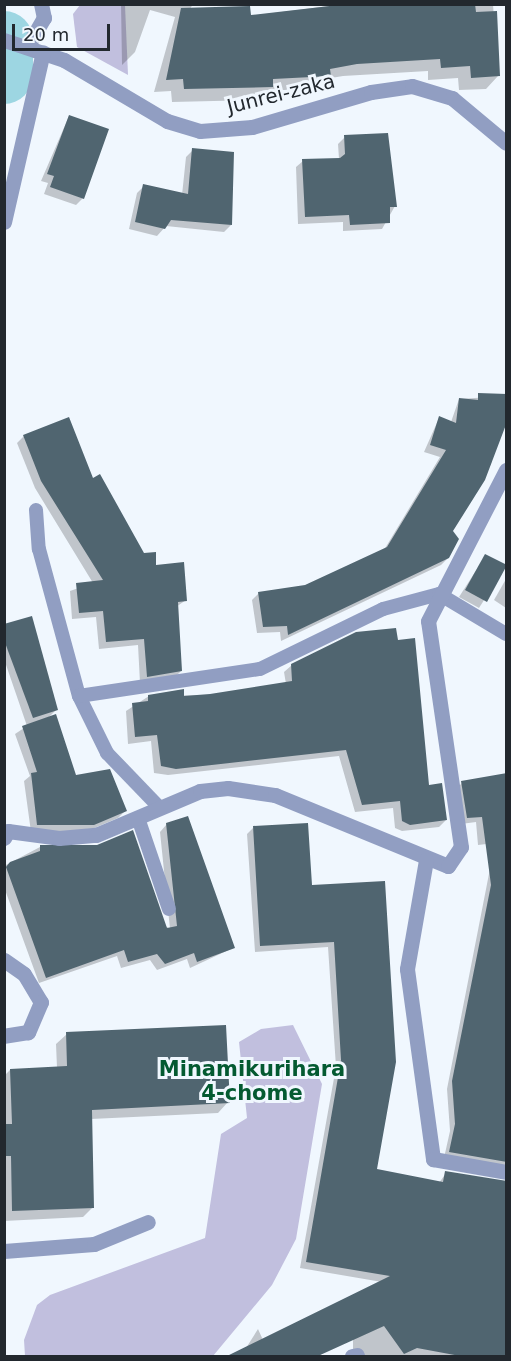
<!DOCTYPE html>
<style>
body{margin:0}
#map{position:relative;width:511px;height:1361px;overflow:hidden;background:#f0f7fe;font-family:"DejaVu Sans",sans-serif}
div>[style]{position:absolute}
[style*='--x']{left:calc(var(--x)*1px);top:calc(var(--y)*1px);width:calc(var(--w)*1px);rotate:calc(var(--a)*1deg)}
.green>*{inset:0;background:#c1bfde}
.shadow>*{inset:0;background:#0003}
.river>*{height:58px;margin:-29px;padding:0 29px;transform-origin:29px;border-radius:29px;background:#9dd6e2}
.building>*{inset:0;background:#506570}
.lane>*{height:14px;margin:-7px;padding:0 7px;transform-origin:7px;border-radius:7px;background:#919ec2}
.street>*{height:15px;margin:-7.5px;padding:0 7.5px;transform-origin:7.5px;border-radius:7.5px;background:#919ec2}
span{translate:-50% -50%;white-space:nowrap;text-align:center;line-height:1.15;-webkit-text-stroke:6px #f0f7fe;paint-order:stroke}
.street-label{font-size:20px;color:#22282e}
.neighbourhood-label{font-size:21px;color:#045a31;font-weight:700}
.frame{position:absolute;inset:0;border:6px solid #22282e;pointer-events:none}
.scale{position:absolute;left:12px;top:24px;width:98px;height:27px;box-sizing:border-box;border:3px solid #22282e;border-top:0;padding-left:8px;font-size:18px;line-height:21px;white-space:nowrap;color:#22282e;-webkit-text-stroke:4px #f0f7fe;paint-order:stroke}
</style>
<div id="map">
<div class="green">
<div style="clip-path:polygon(80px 5px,125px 5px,128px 75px,77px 47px,73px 14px)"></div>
<div style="clip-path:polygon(293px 1025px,322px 1084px,296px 1239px,272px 1285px,213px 1356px,25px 1356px,24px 1340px,37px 1305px,50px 1295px,205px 1238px,221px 1134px,247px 1118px,239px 1042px,261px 1029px)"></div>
</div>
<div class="shadow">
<div style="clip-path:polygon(121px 4px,193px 4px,190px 9px,249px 16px,345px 4px,493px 4px,498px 76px,486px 89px,459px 90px,458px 78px,428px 80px,428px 71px,343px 76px,325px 79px,316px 88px,268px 91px,259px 100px,172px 102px,171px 91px,154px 92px,175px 17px,150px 10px,135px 52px,122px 65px)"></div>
<div style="clip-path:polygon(69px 116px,83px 198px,76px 205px,44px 194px,48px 183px,41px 181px)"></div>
<div style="clip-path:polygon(345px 137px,395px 206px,382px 229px,343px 231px,343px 222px,298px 224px,296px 167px,303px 161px,339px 159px,338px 144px)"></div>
<div style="clip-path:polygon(193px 150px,231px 225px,224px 232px,166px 226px,157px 236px,129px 229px,137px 193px,144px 186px,182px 195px,186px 157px)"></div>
<div style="clip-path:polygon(506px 396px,491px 464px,451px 532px,448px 558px,441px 565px,281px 641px,280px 632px,257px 633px,252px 600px,259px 593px,305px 586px,384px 550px,440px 457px,424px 452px,439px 418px,451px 422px,459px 399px)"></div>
<div style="clip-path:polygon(24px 436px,92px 480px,144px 555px,186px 600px,176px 607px,181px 671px,174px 678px,140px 683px,138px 645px,99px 649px,96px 617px,72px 619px,70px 591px,93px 583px,35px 488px,17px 443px)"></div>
<div style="clip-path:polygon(486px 555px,505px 567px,479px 608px,459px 597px)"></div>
<div style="clip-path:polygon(506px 579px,506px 608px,494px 600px)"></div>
<div style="clip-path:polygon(4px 625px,56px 710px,47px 719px,75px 776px,125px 811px,118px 818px,85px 832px,31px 832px,24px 781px,30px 776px,15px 734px,27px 726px,4px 659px)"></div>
<div style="clip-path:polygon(292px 665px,427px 786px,446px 820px,439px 827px,402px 831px,395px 828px,393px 808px,355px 812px,339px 756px,168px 775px,154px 773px,151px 741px,128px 744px,126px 711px,149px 696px,210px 695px,286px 684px,284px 672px)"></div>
<div style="clip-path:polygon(506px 777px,506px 1172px,444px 1158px,450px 1131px,447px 1089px,495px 843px,478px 845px,476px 822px,461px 824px,456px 789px,462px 783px)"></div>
<div style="clip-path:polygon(167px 824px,233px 948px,190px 968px,187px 959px,157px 970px,150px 960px,121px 968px,117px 956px,39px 983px,4px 887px,4px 866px,40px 847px,170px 929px,160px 832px)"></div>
<div style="clip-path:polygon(253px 828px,311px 887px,384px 882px,375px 1170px,439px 1183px,446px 1173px,506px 1346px,504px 1356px,357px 1356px,353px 1352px,353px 1299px,382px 1282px,300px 1268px,336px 1067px,328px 947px,255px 952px,247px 834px)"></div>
<div style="clip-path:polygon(67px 1034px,228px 1102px,218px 1113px,91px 1119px,93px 1207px,83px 1217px,4px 1221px,4px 1076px,10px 1070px,57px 1068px,56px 1044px)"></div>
<div style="clip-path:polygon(324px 1310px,319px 1356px,241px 1356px,258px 1329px,263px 1340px)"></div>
</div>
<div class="river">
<div style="--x:4;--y:40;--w:35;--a:90"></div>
</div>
<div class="building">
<div style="clip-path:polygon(347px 4px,475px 4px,476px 12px,497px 11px,500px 76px,471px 78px,470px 66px,441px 68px,440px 59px,357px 64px,330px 69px,331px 76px,273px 79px,273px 87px,184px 89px,183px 79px,166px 80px,181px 8px,250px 6px,251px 15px)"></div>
<div style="clip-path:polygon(69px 115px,109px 129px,84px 199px,50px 187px,54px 176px,47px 174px)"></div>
<div style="clip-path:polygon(388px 133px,397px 207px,390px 207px,390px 223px,350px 225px,349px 215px,305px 217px,302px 159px,340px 158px,345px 154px,344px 135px)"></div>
<div style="clip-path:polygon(192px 148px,234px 152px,232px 225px,171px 220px,165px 229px,135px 222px,143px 184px,188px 194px)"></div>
<div style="clip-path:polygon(478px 393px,507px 394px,507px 422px,485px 480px,453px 531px,459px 539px,449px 558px,288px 635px,287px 626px,263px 627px,258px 592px,305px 585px,387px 547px,446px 450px,430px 445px,439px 416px,456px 423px,459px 398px,478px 400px)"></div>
<div style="clip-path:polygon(69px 417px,93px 478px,100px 474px,144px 553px,156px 552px,156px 565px,184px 562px,187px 601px,178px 602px,182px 671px,147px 677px,144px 639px,106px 642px,103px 611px,79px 613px,76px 583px,103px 580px,41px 481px,23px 435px)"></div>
<div style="clip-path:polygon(485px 554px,507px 565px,487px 602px,465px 590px)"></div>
<div style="clip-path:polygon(32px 616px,58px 710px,33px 718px,4px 640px,4px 624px)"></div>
<div style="clip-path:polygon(396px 628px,398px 640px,415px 638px,429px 785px,442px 783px,447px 820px,410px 825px,402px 821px,400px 801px,362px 805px,346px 750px,176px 769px,161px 766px,157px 735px,135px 737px,132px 703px,148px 701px,148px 695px,184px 689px,184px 696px,210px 694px,292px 681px,291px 664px,356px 632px)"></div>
<div style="clip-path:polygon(56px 714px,76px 775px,110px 769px,127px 811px,94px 825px,37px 825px,31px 773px,37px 772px,22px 726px)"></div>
<div style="clip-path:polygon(507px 773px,507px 1162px,449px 1152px,455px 1124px,452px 1081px,491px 885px,482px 817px,467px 818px,461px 781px)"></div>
<div style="clip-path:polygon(188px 816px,235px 948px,197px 962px,194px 953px,165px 964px,157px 954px,128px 962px,124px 950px,46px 978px,6px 867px,10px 862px,40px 851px,40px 845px,97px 845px,133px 830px,167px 928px,177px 926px,166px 823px)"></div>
<div style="clip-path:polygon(308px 823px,312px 885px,385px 881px,396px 1062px,377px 1169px,443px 1182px,445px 1171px,507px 1181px,507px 1356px,460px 1356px,417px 1348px,404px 1354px,384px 1326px,318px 1356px,227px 1356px,390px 1276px,306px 1262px,341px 1060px,334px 942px,260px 946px,253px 826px)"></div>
<div style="clip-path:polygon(226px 1025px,230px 1103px,92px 1110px,94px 1208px,12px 1211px,11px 1156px,4px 1156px,4px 1124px,12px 1124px,10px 1069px,67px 1066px,66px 1032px)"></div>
</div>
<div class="lane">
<div style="--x:36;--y:510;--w:39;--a:86"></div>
<div style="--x:39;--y:549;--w:152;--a:74.8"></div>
<div style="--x:79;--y:696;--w:64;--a:63.8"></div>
<div style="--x:107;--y:753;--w:76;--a:46.1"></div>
<div style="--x:79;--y:696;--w:183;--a:-8.5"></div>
<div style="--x:260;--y:669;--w:137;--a:-26"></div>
<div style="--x:383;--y:609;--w:58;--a:-15"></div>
<div style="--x:439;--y:594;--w:78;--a:30.8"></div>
<div style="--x:138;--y:818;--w:96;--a:71.2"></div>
</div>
<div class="street">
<div style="--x:4;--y:40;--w:63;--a:18.4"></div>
<div style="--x:64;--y:60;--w:120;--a:30.6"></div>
<div style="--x:167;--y:121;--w:34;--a:17"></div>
<div style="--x:200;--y:131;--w:52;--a:-4.4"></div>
<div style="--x:252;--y:127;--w:124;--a:-16.4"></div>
<div style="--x:371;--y:92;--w:41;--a:-8.3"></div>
<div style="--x:412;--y:86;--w:42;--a:16.7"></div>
<div style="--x:452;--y:98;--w:70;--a:39.8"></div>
<div style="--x:27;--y:47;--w:34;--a:-60"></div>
<div style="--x:44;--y:18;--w:14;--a:-102"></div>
<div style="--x:4;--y:222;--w:174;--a:-77.1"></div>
<div style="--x:4;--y:838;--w:8;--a:-60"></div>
<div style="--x:8;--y:831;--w:51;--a:7.8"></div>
<div style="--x:59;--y:838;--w:37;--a:-5"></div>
<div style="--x:96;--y:835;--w:113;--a:-22.9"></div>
<div style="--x:200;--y:791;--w:28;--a:-6"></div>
<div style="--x:228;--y:788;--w:48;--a:8.5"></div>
<div style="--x:275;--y:795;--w:187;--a:22.3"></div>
<div style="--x:448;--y:866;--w:23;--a:-56"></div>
<div style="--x:461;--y:847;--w:228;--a:-98.3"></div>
<div style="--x:428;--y:621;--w:170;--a:-62.7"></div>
<div style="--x:426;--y:860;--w:111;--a:99.9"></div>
<div style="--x:407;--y:969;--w:192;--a:82.2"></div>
<div style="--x:433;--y:1159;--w:74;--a:10.1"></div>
<div style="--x:4;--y:960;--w:24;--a:35"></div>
<div style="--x:24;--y:974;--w:33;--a:59"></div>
<div style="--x:41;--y:1002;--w:33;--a:113"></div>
<div style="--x:28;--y:1032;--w:24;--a:171"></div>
<div style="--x:4;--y:1251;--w:90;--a:-4.4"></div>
<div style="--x:94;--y:1244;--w:58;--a:-22.2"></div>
<div style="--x:352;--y:1356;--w:5;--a:-11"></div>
</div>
<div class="street-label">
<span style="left:281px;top:94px;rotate:-14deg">Junrei-zaka</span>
</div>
<div class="neighbourhood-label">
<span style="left:252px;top:1081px">Minamikurihara<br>4-chome</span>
</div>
<div class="frame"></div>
<div class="scale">20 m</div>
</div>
